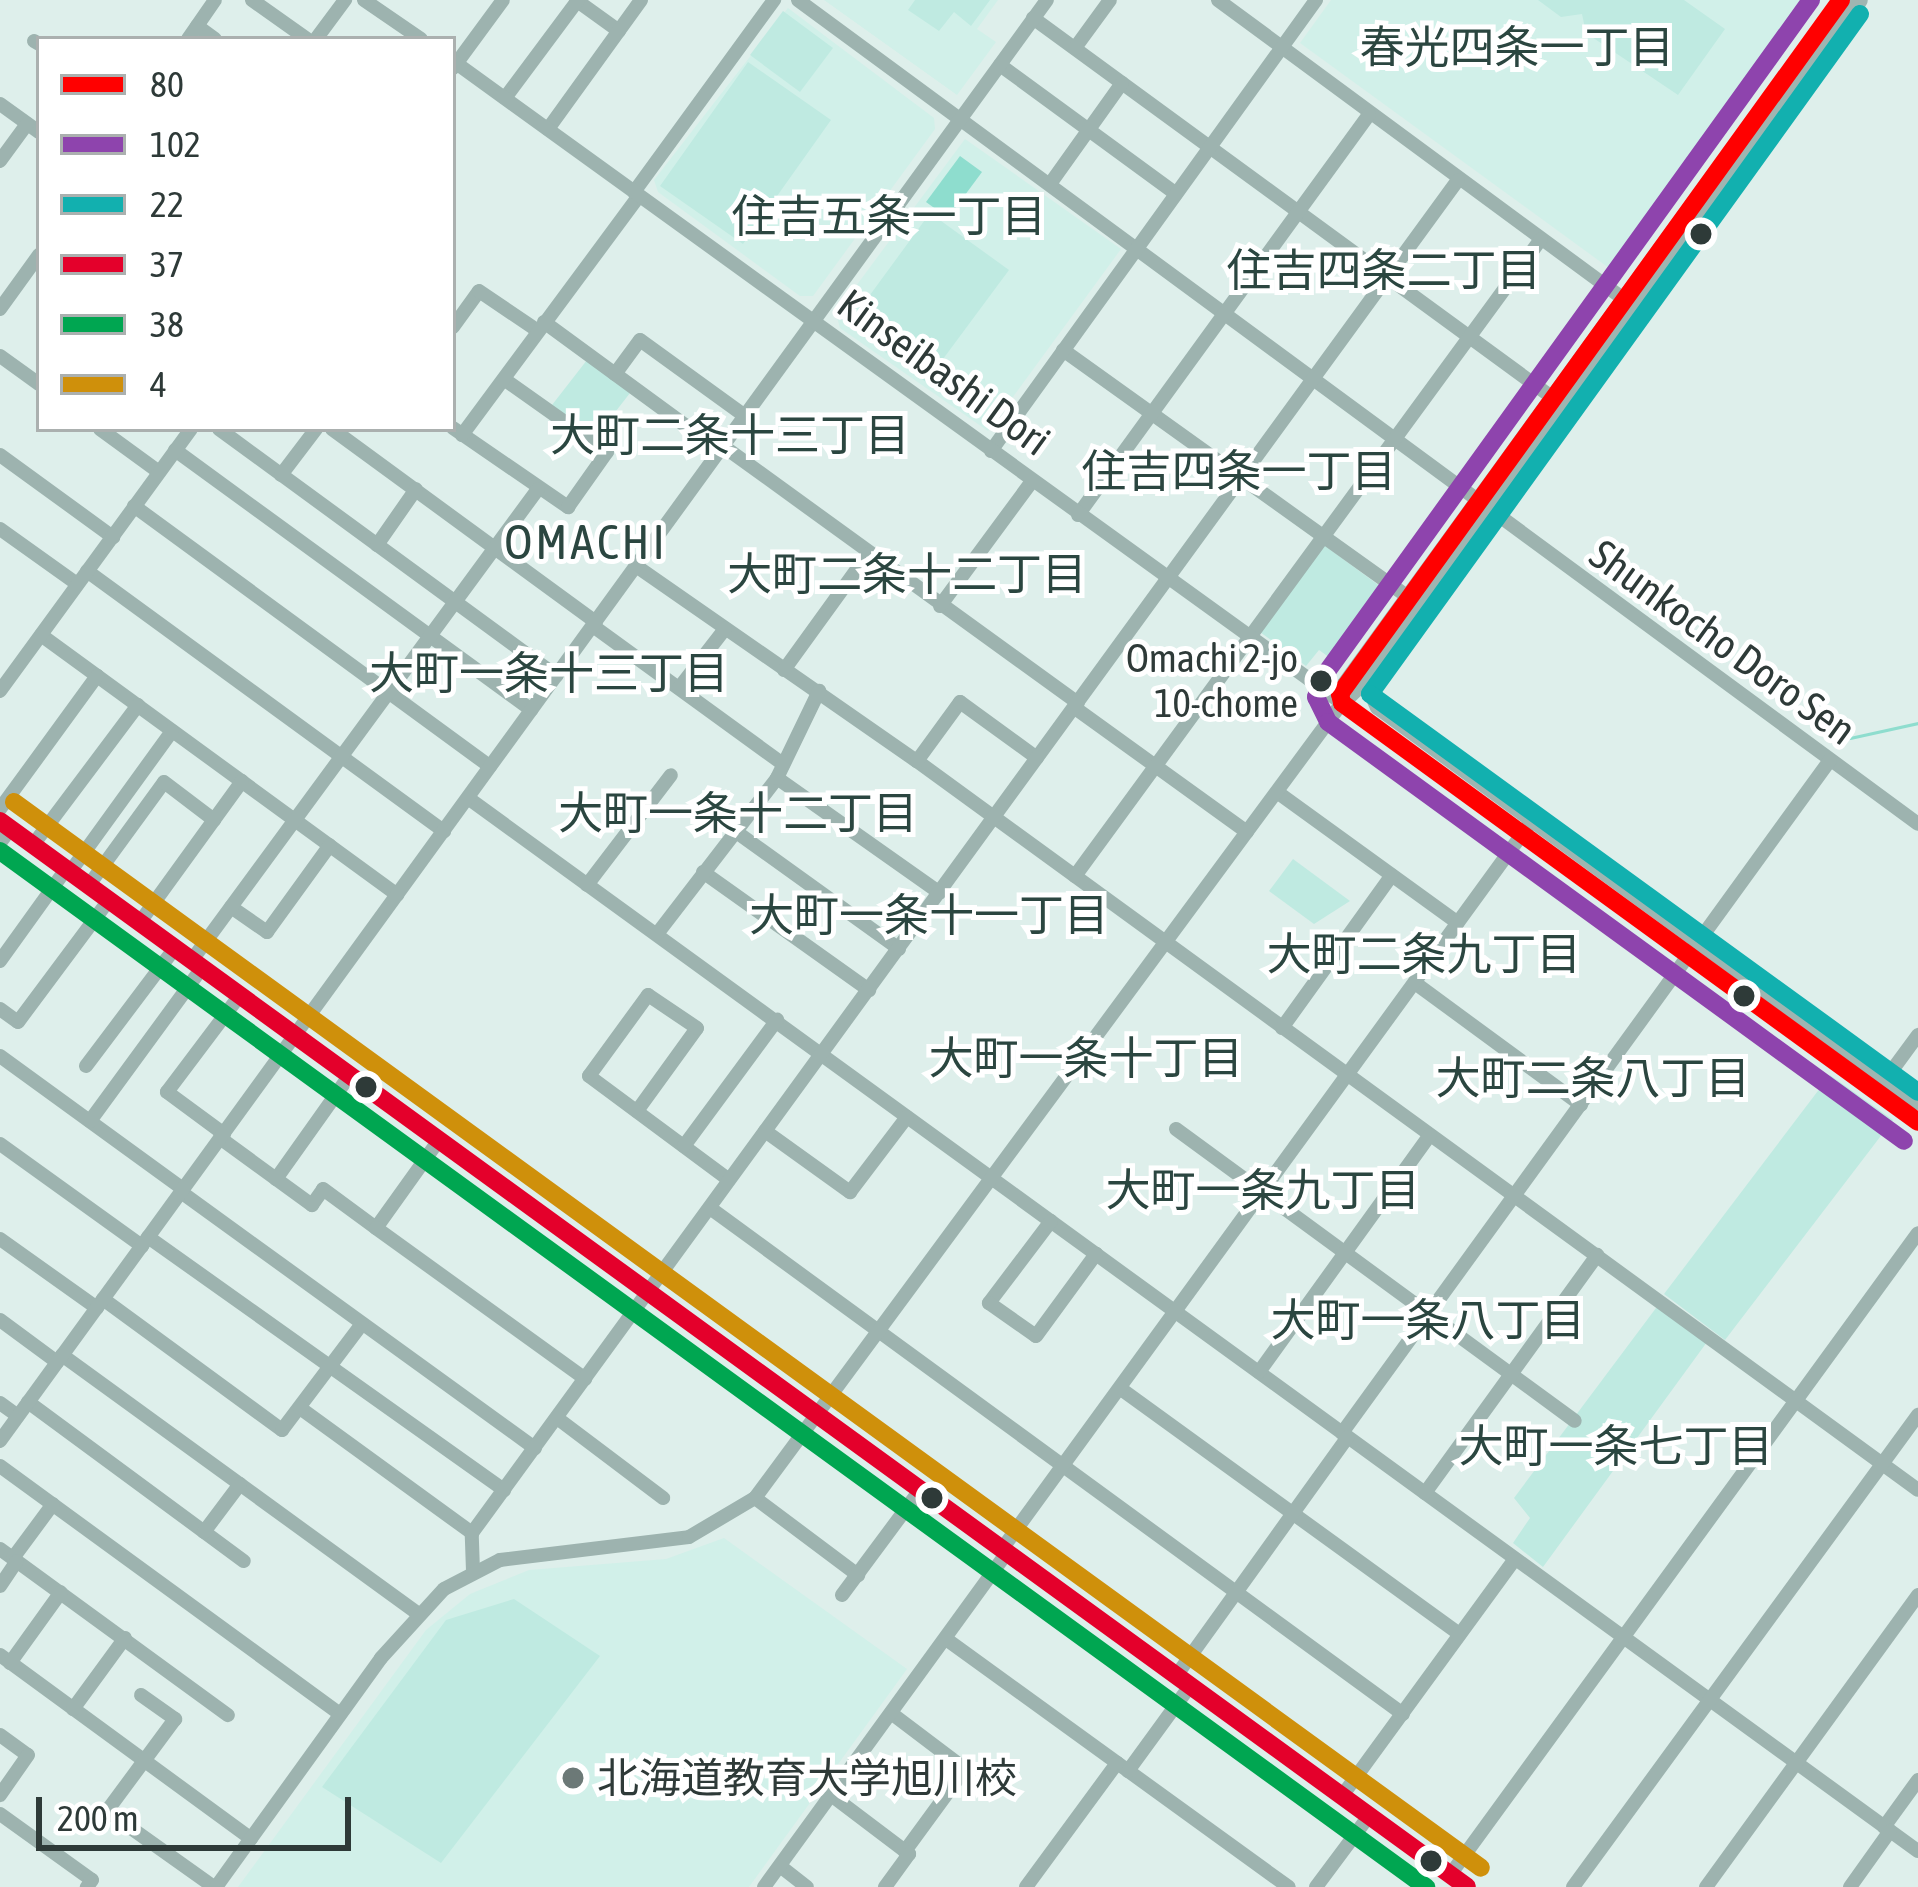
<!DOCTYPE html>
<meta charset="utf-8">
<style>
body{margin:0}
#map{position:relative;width:1918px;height:1887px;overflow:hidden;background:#deefeb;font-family:"Asap Condensed","Noto Sans JP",sans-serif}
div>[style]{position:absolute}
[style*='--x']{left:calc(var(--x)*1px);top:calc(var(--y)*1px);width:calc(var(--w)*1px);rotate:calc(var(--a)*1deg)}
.built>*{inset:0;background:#d1f0e9}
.green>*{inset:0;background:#bfeae1}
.water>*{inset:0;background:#8eddce}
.stream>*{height:3px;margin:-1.5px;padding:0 1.5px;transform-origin:1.5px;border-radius:1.5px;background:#8eddce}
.minor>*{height:14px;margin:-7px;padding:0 7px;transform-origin:7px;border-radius:7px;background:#9db3af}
.major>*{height:16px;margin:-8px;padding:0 8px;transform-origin:8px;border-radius:8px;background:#9fb5b1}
.bus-1>*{height:18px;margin:-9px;padding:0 9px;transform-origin:9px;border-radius:9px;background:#f00}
.bus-2>*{height:18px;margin:-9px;padding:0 9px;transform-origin:9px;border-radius:9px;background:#8e44ad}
.bus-3>*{height:18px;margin:-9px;padding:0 9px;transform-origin:9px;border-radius:9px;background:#12b0af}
.bus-4>*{height:18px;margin:-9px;padding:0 9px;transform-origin:9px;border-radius:9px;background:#e4002b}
.bus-5>*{height:18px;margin:-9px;padding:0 9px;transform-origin:9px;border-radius:9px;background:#00a651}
.bus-6>*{height:18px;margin:-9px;padding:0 9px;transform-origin:9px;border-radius:9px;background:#cf900b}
.dots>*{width:33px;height:33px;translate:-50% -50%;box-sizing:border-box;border:6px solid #fff;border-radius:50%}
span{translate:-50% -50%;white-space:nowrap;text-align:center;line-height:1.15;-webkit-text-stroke:10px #fff;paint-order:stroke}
.bus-label{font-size:39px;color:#2e3a38}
.right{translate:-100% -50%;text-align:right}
.street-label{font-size:42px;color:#2e3a38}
.poi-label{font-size:42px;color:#2e3a38}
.left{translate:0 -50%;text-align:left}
.neighbourhood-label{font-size:45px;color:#2b4640}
.quarter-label{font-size:48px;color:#2b4640;letter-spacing:3px}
.legend{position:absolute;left:36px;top:36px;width:420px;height:396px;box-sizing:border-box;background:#fff;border:3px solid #abb0af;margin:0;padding:15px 21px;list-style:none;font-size:36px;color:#2e3a38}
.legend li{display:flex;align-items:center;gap:24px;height:60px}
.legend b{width:60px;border:3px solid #abb0af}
.scale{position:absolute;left:36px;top:1797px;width:315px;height:54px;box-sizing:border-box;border:6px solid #2e3a38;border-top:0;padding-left:15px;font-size:36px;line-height:42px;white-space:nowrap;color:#2e3a38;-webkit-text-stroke:9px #fff;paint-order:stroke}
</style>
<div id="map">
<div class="built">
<div style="clip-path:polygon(824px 0,998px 0,977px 29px,996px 42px,957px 95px)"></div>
<div style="clip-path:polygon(1331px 0,1821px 0,1620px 276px,1300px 43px)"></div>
<div style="clip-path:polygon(788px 8px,934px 118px,935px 129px,813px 296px,800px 296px,658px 192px,654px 180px)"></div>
<div style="clip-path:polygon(965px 139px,1121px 249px,988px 431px,840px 328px,836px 313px)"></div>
<div style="clip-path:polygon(724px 1538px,907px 1669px,749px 1887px,238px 1887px,426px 1630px,470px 1594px,529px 1570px,666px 1559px)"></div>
</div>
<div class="green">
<div style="clip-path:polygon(915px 0,990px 0,971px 26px,954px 12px,939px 31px,908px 10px)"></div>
<div style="clip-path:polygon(1538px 0,1684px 0,1725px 29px,1678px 95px,1586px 33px,1582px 14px,1561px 17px)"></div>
<div style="clip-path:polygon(783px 11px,833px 48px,800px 92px,750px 55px)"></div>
<div style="clip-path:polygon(748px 62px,831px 120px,743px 244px,660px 186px)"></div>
<div style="clip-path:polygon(930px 213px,1009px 270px,926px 382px,848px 325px)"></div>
<div style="clip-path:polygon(587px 360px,630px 393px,595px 438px,552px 405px)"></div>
<div style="clip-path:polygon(1324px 545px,1392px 595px,1340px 665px,1319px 650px,1306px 666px,1260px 632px)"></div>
<div style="clip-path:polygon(1293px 859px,1350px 901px,1314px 924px,1269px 891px)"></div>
<div style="clip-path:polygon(1830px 1075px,1893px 1120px,1725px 1340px,1664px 1294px)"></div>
<div style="clip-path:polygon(1659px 1304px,1707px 1342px,1543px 1567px,1513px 1543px,1530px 1518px,1514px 1498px)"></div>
<div style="clip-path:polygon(514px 1599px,600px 1656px,441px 1863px,322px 1787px,446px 1620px)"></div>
</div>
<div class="water">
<div style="clip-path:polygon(960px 156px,982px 172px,948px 218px,926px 202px)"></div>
</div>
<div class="stream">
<div style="--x:1850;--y:738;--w:70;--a:-12.4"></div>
</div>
<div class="minor">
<div style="--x:252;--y:0;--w:67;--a:35.3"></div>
<div style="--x:364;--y:0;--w:69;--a:34.4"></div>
<div style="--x:576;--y:0;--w:53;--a:35.8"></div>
<div style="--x:798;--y:0;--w:1390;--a:36.34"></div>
<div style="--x:1218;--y:0;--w:511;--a:36.4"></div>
<div style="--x:1033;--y:18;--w:649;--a:36.16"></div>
<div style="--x:197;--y:26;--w:22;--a:36"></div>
<div style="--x:188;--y:39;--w:47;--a:-55.3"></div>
<div style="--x:316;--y:39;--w:49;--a:-53.4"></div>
<div style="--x:34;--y:41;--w:6;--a:31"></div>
<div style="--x:1075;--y:48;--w:59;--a:-53.9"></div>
<div style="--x:1000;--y:65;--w:218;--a:36.2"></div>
<div style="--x:453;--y:68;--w:84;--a:-53.7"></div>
<div style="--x:505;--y:98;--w:122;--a:-53.3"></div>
<div style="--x:0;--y:104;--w:48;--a:35.7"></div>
<div style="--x:548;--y:129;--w:159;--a:-54.2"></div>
<div style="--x:0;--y:161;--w:46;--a:-53.9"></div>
<div style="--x:1050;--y:184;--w:124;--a:-54.5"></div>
<div style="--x:634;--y:192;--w:238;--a:-53.9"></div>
<div style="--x:0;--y:309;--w:67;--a:-54.2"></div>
<div style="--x:544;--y:322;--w:218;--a:36.2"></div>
<div style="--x:453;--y:327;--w:44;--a:-54.2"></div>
<div style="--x:479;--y:291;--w:71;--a:34.1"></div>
<div style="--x:1063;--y:350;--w:433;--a:35.6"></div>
<div style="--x:0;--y:356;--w:48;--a:35.7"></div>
<div style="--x:615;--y:374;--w:42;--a:-53.7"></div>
<div style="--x:640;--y:340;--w:130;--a:35.9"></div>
<div style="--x:453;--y:428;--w:140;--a:34.5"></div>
<div style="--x:568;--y:507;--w:67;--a:-54.7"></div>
<div style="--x:607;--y:452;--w:126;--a:-144.7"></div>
<div style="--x:100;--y:429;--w:73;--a:36.1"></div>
<div style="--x:219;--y:429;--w:418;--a:36.2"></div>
<div style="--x:332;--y:429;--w:327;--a:36.2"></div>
<div style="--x:462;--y:435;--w:297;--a:-53.5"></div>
<div style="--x:723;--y:446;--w:438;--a:35.9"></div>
<div style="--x:175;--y:450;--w:441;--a:36.1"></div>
<div style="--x:991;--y:451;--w:556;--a:-54.22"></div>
<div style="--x:0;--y:455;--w:140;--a:36"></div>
<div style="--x:281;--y:475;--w:58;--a:-52.7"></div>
<div style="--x:134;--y:506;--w:441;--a:36.2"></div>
<div style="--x:1078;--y:515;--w:495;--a:-54"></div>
<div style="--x:0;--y:529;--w:95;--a:35.5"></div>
<div style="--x:377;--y:545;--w:68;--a:-55.1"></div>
<div style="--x:636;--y:566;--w:342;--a:34.8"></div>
<div style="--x:917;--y:761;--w:1238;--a:36.06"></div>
<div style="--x:87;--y:571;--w:442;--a:36.1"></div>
<div style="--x:940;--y:606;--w:155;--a:-53.6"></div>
<div style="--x:593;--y:626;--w:235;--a:36"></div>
<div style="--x:41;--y:635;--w:441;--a:36.1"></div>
<div style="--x:784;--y:670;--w:143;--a:-54.1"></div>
<div style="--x:679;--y:688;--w:75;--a:-52.1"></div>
<div style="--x:0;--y:691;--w:324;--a:-53.9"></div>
<div style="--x:1075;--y:708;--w:212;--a:35.8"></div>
<div style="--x:917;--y:761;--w:73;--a:-53.9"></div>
<div style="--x:960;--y:702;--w:95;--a:36"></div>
<div style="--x:777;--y:778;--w:199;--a:35.2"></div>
<div style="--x:1277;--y:792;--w:223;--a:35.9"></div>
<div style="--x:468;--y:798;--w:1792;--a:35.99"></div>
<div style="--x:0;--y:809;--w:165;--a:-53.9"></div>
<div style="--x:735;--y:831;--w:202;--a:35.7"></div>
<div style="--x:0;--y:843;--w:19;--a:-54"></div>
<div style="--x:33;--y:845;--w:175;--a:-53.1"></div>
<div style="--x:70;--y:872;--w:174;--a:-54.1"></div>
<div style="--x:703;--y:872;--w:204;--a:35.4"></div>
<div style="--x:1075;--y:876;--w:789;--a:-53.81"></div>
<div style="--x:89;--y:885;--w:127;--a:-53.9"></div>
<div style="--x:164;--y:782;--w:63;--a:37.2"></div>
<div style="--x:587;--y:885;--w:138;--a:-52.6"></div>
<div style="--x:231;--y:907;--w:44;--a:34.8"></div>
<div style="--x:267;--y:932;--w:107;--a:-54.1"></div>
<div style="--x:140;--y:922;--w:174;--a:-54.1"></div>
<div style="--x:657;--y:934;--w:197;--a:-52.4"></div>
<div style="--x:777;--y:778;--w:97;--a:-64.2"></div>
<div style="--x:192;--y:960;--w:584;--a:-53.7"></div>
<div style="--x:0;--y:961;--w:113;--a:-54.3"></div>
<div style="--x:1415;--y:983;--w:206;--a:36.3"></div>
<div style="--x:0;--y:1009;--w:22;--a:36"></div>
<div style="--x:18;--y:1022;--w:152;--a:-53.3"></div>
<div style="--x:1282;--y:1028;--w:188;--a:-54.3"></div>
<div style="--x:0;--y:1056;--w:226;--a:36"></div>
<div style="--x:86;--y:1066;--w:148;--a:-53"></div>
<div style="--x:1882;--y:1084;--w:61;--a:-53.7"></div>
<div style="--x:637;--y:1111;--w:102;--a:-54.1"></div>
<div style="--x:697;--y:1028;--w:59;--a:-146"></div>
<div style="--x:648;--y:995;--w:100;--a:126.1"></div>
<div style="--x:589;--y:1076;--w:174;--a:36.6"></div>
<div style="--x:90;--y:1121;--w:190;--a:-53.8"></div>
<div style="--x:1176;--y:1129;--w:494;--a:36.2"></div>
<div style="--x:765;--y:1131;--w:105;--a:35.7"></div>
<div style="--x:850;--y:1192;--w:94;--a:-52.8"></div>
<div style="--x:224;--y:1134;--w:71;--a:-143.6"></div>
<div style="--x:167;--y:1092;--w:121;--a:-53"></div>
<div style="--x:220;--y:1138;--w:114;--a:36.1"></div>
<div style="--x:312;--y:1205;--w:19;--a:-55"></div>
<div style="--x:323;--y:1189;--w:66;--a:36.3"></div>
<div style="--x:439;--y:1140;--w:108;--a:125.6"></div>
<div style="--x:376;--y:1228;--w:258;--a:35.8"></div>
<div style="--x:0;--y:1144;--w:175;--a:35.7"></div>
<div style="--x:684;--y:1146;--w:157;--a:-53.6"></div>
<div style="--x:276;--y:1179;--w:128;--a:-54.6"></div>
<div style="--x:181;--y:1192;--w:437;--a:35.9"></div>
<div style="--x:710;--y:1208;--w:858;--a:36.14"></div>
<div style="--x:1051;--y:1221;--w:103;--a:127.1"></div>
<div style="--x:989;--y:1303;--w:57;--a:35.1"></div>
<div style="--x:1036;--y:1336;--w:102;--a:-53.8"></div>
<div style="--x:148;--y:1237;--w:437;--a:35.4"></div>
<div style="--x:0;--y:1239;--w:119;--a:35.4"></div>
<div style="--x:103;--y:1299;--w:222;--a:36.2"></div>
<div style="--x:282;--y:1430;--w:133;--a:-53"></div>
<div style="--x:0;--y:1320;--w:71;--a:36.4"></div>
<div style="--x:62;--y:1355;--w:439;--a:36"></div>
<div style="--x:1259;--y:1372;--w:292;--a:-54.2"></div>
<div style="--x:1121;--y:1389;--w:418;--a:35.9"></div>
<div style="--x:28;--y:1402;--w:268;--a:36.4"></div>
<div style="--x:0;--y:1403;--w:22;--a:36"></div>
<div style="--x:300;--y:1408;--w:213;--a:36"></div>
<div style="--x:557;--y:1418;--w:133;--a:37"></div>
<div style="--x:1342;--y:1433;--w:831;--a:-54.05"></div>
<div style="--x:0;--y:1441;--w:1781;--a:-54"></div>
<div style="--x:0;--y:1466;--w:421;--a:36.1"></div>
<div style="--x:1425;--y:1493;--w:294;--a:-54.1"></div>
<div style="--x:755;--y:1498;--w:129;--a:36.8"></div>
<div style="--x:204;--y:1532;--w:60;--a:-53.1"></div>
<div style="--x:0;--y:1549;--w:282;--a:36.1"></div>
<div style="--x:1002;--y:1549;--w:894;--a:-53.96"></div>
<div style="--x:13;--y:1558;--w:67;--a:-53.5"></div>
<div style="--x:473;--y:1571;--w:38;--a:-92"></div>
<div style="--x:472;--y:1533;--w:1674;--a:-53.92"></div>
<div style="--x:0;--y:1586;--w:30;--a:-56"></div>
<div style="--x:842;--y:1595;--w:131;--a:-53.4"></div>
<div style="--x:946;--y:1639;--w:423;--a:35.9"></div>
<div style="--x:0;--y:1655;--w:311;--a:36.2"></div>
<div style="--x:10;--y:1663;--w:87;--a:-54.3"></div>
<div style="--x:1176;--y:1676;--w:294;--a:-54.3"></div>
<div style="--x:141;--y:1695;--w:42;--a:35.2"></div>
<div style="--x:175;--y:1719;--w:114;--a:126.5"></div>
<div style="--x:107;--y:1811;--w:131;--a:35.4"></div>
<div style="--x:73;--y:1709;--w:88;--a:-53.8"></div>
<div style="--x:891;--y:1713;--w:93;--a:37.1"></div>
<div style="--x:965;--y:1769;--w:102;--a:126.2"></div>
<div style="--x:0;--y:1735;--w:34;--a:36"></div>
<div style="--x:28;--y:1755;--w:49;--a:125"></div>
<div style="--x:1128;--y:1771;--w:105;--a:-53.9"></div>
<div style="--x:831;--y:1795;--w:98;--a:37.1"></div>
<div style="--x:909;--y:1854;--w:41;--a:126"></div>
<div style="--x:1342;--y:1796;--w:293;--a:-53.9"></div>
<div style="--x:0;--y:1814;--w:113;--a:35.7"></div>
<div style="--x:92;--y:1880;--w:9;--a:126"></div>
<div style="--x:1884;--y:1827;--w:58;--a:-54.1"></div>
<div style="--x:780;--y:1866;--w:34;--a:38"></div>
<div style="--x:1450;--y:1875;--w:794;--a:-53.91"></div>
<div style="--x:216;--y:1887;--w:282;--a:-54.2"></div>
<div style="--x:381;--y:1658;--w:93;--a:-47.6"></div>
<div style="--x:444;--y:1589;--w:63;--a:-27.4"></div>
<div style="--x:500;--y:1560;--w:190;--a:-6.9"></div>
<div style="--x:689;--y:1537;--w:77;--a:-30.6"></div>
<div style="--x:755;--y:1498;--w:988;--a:-53.56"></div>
<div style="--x:1342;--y:703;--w:1097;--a:-144.16"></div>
<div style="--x:764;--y:1887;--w:413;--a:-54"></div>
<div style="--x:1026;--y:1887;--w:154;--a:-53.7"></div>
<div style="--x:1316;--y:1887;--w:89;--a:-53.3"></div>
<div style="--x:1573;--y:1887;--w:585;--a:-53.84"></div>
<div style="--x:1706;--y:1887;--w:361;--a:-54"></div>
<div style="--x:1850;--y:1887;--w:69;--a:-54.5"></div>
</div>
<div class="major">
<div style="--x:1373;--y:672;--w:14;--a:111"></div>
<div style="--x:1368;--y:685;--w:24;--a:66"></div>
<div style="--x:1378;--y:707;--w:669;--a:36.18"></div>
<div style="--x:1342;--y:702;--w:18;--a:-81"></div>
<div style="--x:1345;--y:684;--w:845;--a:-54.05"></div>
<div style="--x:1342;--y:703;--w:45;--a:-44.1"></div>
<div style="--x:1374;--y:672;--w:829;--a:-54.13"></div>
<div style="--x:1342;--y:703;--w:712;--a:36.03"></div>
<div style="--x:0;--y:821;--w:1813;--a:36"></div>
</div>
<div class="bus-1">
<div style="--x:1841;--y:0;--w:856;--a:125.83"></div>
<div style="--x:1340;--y:694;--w:9;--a:77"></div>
<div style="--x:1342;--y:703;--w:712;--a:36.03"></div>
</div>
<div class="bus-2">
<div style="--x:1811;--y:0;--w:838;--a:125.78"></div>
<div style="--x:1321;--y:680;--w:18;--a:106"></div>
<div style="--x:1316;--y:697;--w:28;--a:64"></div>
<div style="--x:1328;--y:722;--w:712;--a:36.03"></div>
</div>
<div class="bus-3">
<div style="--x:1860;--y:14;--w:838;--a:125.78"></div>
<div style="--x:1370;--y:694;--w:677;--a:35.99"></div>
</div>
<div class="bus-4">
<div style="--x:0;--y:821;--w:1813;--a:36"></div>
</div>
<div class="bus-5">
<div style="--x:0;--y:851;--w:1763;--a:36"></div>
</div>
<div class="bus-6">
<div style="--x:14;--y:802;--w:1813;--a:36"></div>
</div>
<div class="dots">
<div style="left:1701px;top:234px;background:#2e3a38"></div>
<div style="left:1321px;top:681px;background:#2e3a38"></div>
<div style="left:1744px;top:996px;background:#2e3a38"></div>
<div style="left:366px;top:1087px;background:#2e3a38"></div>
<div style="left:932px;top:1498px;background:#2e3a38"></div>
<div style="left:573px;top:1778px;background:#6c7977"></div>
<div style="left:1431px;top:1861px;background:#2e3a38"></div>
</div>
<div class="bus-label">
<span class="right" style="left:1298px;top:681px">Omachi 2-jo<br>10-chome</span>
</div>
<div class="street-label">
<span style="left:944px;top:372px;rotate:36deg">Kinseibashi Dori</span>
<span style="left:1723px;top:642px;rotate:36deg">Shunkocho Doro Sen</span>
</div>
<div class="poi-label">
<span class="left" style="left:597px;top:1778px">北海道教育大学旭川校</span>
</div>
<div class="neighbourhood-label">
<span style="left:1517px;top:48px">春光四条一丁目</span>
<span style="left:889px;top:217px">住吉五条一丁目</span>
<span style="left:1384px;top:271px">住吉四条二丁目</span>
<span style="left:730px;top:436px">大町二条十三丁目</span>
<span style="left:1239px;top:472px">住吉四条一丁目</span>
<span style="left:907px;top:575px">大町二条十二丁目</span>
<span style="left:549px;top:674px">大町一条十三丁目</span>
<span style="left:738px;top:814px">大町一条十二丁目</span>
<span style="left:929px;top:916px">大町一条十一丁目</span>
<span style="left:1424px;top:955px">大町二条九丁目</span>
<span style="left:1086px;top:1059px">大町一条十丁目</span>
<span style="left:1593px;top:1079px">大町二条八丁目</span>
<span style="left:1263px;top:1191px">大町一条九丁目</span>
<span style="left:1428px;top:1321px">大町一条八丁目</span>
<span style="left:1616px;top:1447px">大町一条七丁目</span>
</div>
<div class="quarter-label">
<span style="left:586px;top:542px">OMACHI</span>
</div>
<ul class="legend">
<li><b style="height:15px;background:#f00"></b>80</li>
<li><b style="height:15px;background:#8e44ad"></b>102</li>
<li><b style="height:15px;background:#12b0af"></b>22</li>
<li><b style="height:15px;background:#e4002b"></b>37</li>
<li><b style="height:15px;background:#00a651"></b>38</li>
<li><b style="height:15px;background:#cf900b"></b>4</li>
</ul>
<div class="scale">200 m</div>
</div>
